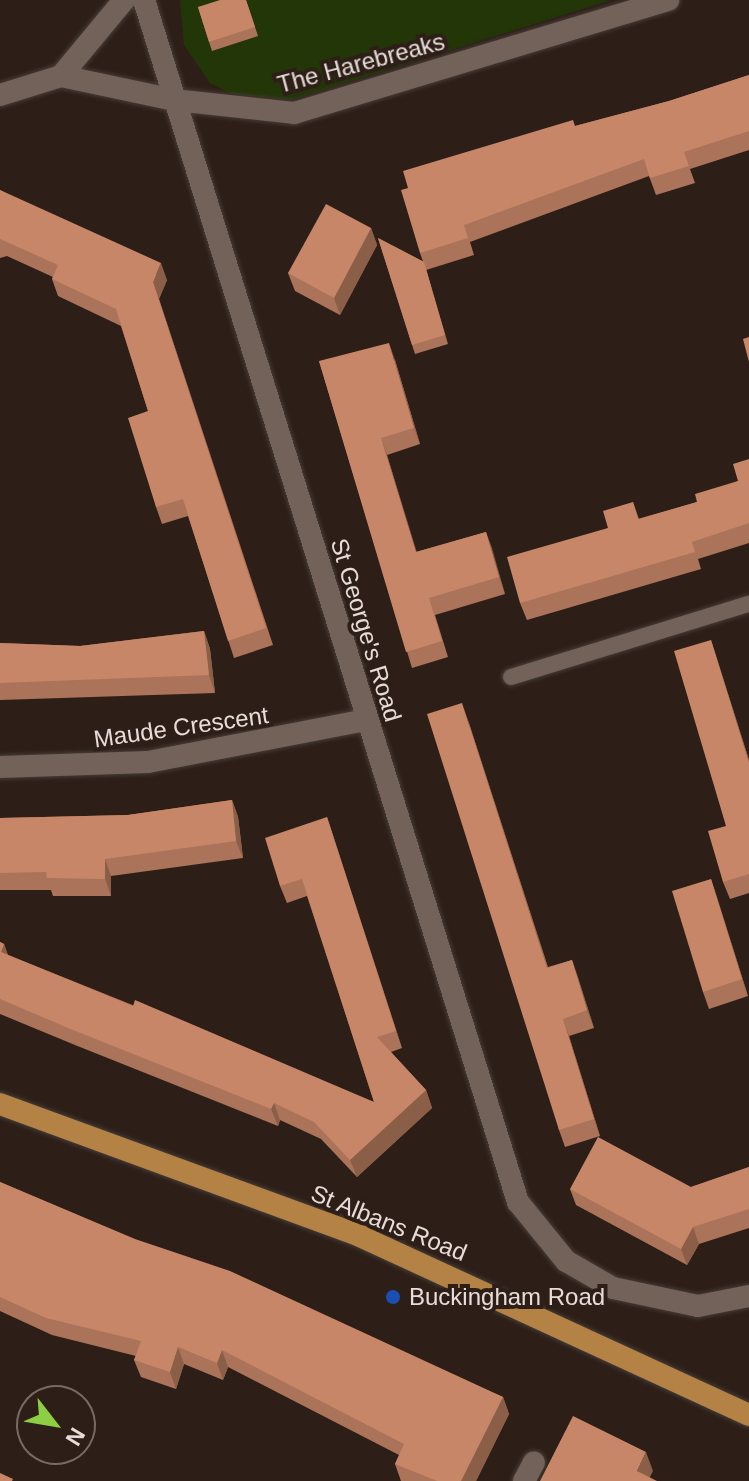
<!DOCTYPE html>
<style>
body{margin:0}
#map{position:relative;width:749px;height:1481px;overflow:hidden;background:#2d1f18;font-family:Arial,sans-serif}
div>[style]{position:absolute}
[style*='--x']{left:calc(var(--x)*1px);top:calc(var(--y)*1px);width:calc(var(--w)*1px);rotate:calc(var(--a)*1deg)}
.green>*{inset:0;background:#233608}
.roads{filter:drop-shadow(0 0 2px #473c37) drop-shadow(0 0 2px #473c37)}
.service>*{height:16px;margin:-8px;padding:0 8px;transform-origin:8px;border-radius:8px;background:#73625a}
.minor>*{height:22px;margin:-11px;padding:0 11px;transform-origin:11px;border-radius:11px;background:#73625a}
.primary>*{height:22px;margin:-11px;padding:0 11px;transform-origin:11px;border-radius:11px;background:#b38244}
.wall>*{inset:0;background:#ab7359}
.shaded-wall>*{inset:0;background:#8b5e48}
.building>*{inset:0;background:#c78667}
.dots>*{width:22px;height:22px;translate:-50% -50%;box-sizing:border-box;border:4px solid #2d1f18;border-radius:50%}
span{translate:-50% -50%;white-space:nowrap;text-align:center;line-height:1.15;-webkit-text-stroke:8px #2d1f18;paint-order:stroke}
.street-label{font-size:24px;color:#e7ddd8}
.poi-label{font-size:24px;color:#e7ddd8}
.left{translate:0 -50%;text-align:left}
.north{position:absolute;left:16px;top:1385px;width:80px;height:80px;box-sizing:border-box;background:#2d1f18;border:2px solid #776b65;border-radius:50%;rotate:121deg;font-size:22px;font-weight:700;line-height:32px;text-align:center;color:#e7ddd8}
.north::after{content:'';display:block;margin:auto;width:28px;height:36px;background:#8dce44;clip-path:polygon(50% 0,100% 100%,50% 72%,0 100%)}
</style>
<div id="map">
<div class="green">
<div style="clip-path:polygon(180px 0,611px 0,291px 100px,231px 94px,210px 83px,184px 45px)"></div>
</div>
<div class="roads">
<div class="service">
<div style="--x:511;--y:677;--w:249;--a:-17.1"></div>
</div>
<div class="minor">
<div style="--x:144;--y:0;--w:1259;--a:72.72"></div>
<div style="--x:518;--y:1202;--w:76;--a:50.9"></div>
<div style="--x:566;--y:1261;--w:54;--a:29.9"></div>
<div style="--x:613;--y:1288;--w:87;--a:12"></div>
<div style="--x:698;--y:1306;--w:52;--a:-11.1"></div>
<div style="--x:61;--y:76;--w:99;--a:-50.3"></div>
<div style="--x:0;--y:95;--w:64;--a:-17.3"></div>
<div style="--x:61;--y:76;--w:116;--a:11.9"></div>
<div style="--x:175;--y:100;--w:120;--a:6.2"></div>
<div style="--x:294;--y:113;--w:391;--a:-16.8"></div>
<div style="--x:0;--y:767;--w:148;--a:-1.9"></div>
<div style="--x:148;--y:762;--w:222;--a:-10.9"></div>
<div style="--x:524;--y:1481;--w:21;--a:-62"></div>
</div>
<div class="primary">
<div style="--x:0;--y:1104;--w:383;--a:20.1"></div>
<div style="--x:360;--y:1236;--w:428;--a:24.7"></div>
</div>
</div>
<div class="wall">
<div style="clip-path:polygon(246px 0,258px 36px,212px 51px,198px 7px)"></div>
<div style="clip-path:polygon(749px 75px,749px 150px,690px 169px,695px 183px,656px 195px,649px 176px,470px 242px,474px 255px,426px 270px,420px 253px,575px 126px,669px 101px)"></div>
<div style="clip-path:polygon(0 190px,167px 280px,159px 299px,273px 645px,234px 658px,188px 516px,162px 524px,156px 507px,148px 411px,121px 326px,58px 296px,52px 279px,53px 277px,7px 256px,0 258px)"></div>
<div style="clip-path:polygon(371px 228px,377px 245px,340px 315px,295px 291px,288px 273px)"></div>
<div style="clip-path:polygon(378px 238px,424px 262px,448px 344px,415px 354px)"></div>
<div style="clip-path:polygon(395px 360px,420px 444px,387px 455px,416px 552px,486px 532px,505px 594px,435px 615px,448px 657px,412px 668px,319px 361px)"></div>
<div style="clip-path:polygon(749px 459px,749px 543px,698px 559px,701px 569px,527px 620px,520px 603px,608px 528px,633px 502px,639px 519px,697px 502px,738px 481px)"></div>
<div style="clip-path:polygon(204px 631px,210px 649px,215px 693px,0 700px,0 643px,80px 646px)"></div>
<div style="clip-path:polygon(711px 640px,749px 760px,749px 893px,730px 899px,723px 882px,726px 826px)"></div>
<div style="clip-path:polygon(468px 720px,548px 967px,572px 960px,594px 1028px,569px 1036px,600px 1136px,565px 1147px,559px 1130px)"></div>
<div style="clip-path:polygon(232px 800px,238px 817px,243px 858px,111px 876px,111px 896px,53px 896px,51px 890px,0 890px,0 818px,128px 815px)"></div>
<div style="clip-path:polygon(327px 817px,402px 1048px,391px 1052px,426px 1090px,432px 1108px,357px 1177px,321px 1139px,280px 1120px,278px 1126px,75px 1045px,0 1014px,0 942px,4px 944px,8px 955px,374px 1102px,307px 896px,287px 903px,280px 886px)"></div>
<div style="clip-path:polygon(711px 879px,748px 996px,709px 1009px,703px 992px)"></div>
<div style="clip-path:polygon(749px 1167px,749px 1228px,699px 1244px,687px 1265px,576px 1205px,570px 1189px,691px 1187px)"></div>
<div style="clip-path:polygon(0 1182px,503px 1397px,509px 1414px,476px 1481px,401px 1481px,395px 1464px,399px 1455px,228px 1367px,223px 1380px,184px 1364px,176px 1389px,141px 1377px,134px 1360px,136px 1356px,52px 1335px,0 1311px)"></div>
</div>
<div class="shaded-wall">
<div style="clip-path:polygon(371px 228px,377px 245px,340px 315px,334px 298px)"></div>
<div style="clip-path:polygon(161px 263px,167px 280px,159px 299px,273px 645px,153px 282px)"></div>
<div style="clip-path:polygon(389px 343px,395px 360px,420px 444px,414px 428px)"></div>
<div style="clip-path:polygon(381px 438px,387px 455px,422px 569px,416px 552px)"></div>
<div style="clip-path:polygon(486px 532px,492px 548px,505px 594px,499px 577px)"></div>
<div style="clip-path:polygon(204px 631px,210px 649px,215px 693px,209px 675px)"></div>
<div style="clip-path:polygon(711px 640px,749px 760px,749px 763px)"></div>
<div style="clip-path:polygon(462px 703px,468px 720px,553px 985px,547px 968px)"></div>
<div style="clip-path:polygon(232px 800px,238px 817px,243px 858px,236px 841px)"></div>
<div style="clip-path:polygon(327px 817px,333px 835px,402px 1048px,396px 1031px)"></div>
<div style="clip-path:polygon(105px 859px,111px 876px,111px 896px,105px 879px)"></div>
<div style="clip-path:polygon(711px 879px,717px 897px,748px 996px,742px 979px)"></div>
<div style="clip-path:polygon(4px 944px,10px 961px,1px 952px)"></div>
<div style="clip-path:polygon(572px 960px,578px 977px,594px 1028px,587px 1010px)"></div>
<div style="clip-path:polygon(563px 1019px,569px 1036px,600px 1136px,594px 1119px)"></div>
<div style="clip-path:polygon(426px 1090px,432px 1108px,357px 1177px,350px 1160px)"></div>
<div style="clip-path:polygon(274px 1103px,280px 1120px,278px 1126px,271px 1109px)"></div>
<div style="clip-path:polygon(693px 1227px,699px 1244px,687px 1265px,681px 1249px)"></div>
<div style="clip-path:polygon(178px 1347px,184px 1364px,176px 1389px,170px 1372px)"></div>
<div style="clip-path:polygon(222px 1350px,228px 1367px,223px 1380px,217px 1363px)"></div>
<div style="clip-path:polygon(503px 1397px,509px 1414px,476px 1481px,461px 1481px)"></div>
<div style="clip-path:polygon(646px 1452px,653px 1471px,648px 1481px,637px 1471px)"></div>
</div>
<div class="building">
<div style="clip-path:polygon(220px 0,246px 0,255px 27px,209px 42px,198px 7px)"></div>
<div style="clip-path:polygon(749px 75px,749px 131px,684px 152px,689px 166px,650px 178px,644px 159px,464px 225px,468px 238px,420px 253px,401px 190px,408px 188px,403px 171px,573px 120px,575px 126px,669px 101px)"></div>
<div style="clip-path:polygon(0 190px,161px 263px,153px 282px,266px 628px,228px 641px,183px 499px,156px 507px,128px 418px,148px 411px,116px 309px,52px 279px,58px 265px,0 239px)"></div>
<div style="clip-path:polygon(326px 204px,371px 228px,334px 298px,288px 273px)"></div>
<div style="clip-path:polygon(378px 238px,424px 262px,445px 335px,412px 345px)"></div>
<div style="clip-path:polygon(749px 337px,749px 362px,743px 339px)"></div>
<div style="clip-path:polygon(389px 343px,414px 428px,381px 438px,416px 552px,486px 532px,499px 577px,429px 598px,442px 641px,406px 652px,319px 361px)"></div>
<div style="clip-path:polygon(749px 459px,749px 523px,692px 542px,695px 552px,520px 603px,507px 557px,608px 528px,603px 511px,633px 502px,638px 519px,697px 502px,695px 494px,738px 481px,733px 464px)"></div>
<div style="clip-path:polygon(204px 631px,209px 675px,0 683px,0 643px,80px 646px)"></div>
<div style="clip-path:polygon(711px 640px,749px 763px,749px 874px,723px 882px,708px 831px,726px 826px,674px 651px)"></div>
<div style="clip-path:polygon(462px 703px,547px 968px,572px 960px,587px 1010px,563px 1019px,594px 1119px,559px 1130px,427px 714px)"></div>
<div style="clip-path:polygon(232px 800px,236px 841px,105px 859px,105px 879px,47px 878px,46px 872px,0 873px,0 818px,128px 815px)"></div>
<div style="clip-path:polygon(327px 817px,396px 1031px,377px 1037px,426px 1090px,350px 1160px,314px 1122px,274px 1103px,271px 1109px,68px 1028px,0 999px,0 942px,4px 944px,1px 952px,133px 1006px,135px 1000px,374px 1102px,302px 879px,280px 886px,265px 838px)"></div>
<div style="clip-path:polygon(711px 879px,742px 979px,703px 992px,672px 891px)"></div>
<div style="clip-path:polygon(598px 1137px,691px 1187px,749px 1167px,749px 1209px,693px 1227px,681px 1249px,570px 1189px)"></div>
<div style="clip-path:polygon(0 1182px,135px 1239px,230px 1271px,503px 1397px,461px 1481px,437px 1481px,395px 1464px,404px 1444px,222px 1350px,217px 1363px,178px 1347px,170px 1372px,134px 1360px,141px 1341px,46px 1318px,0 1297px)"></div>
<div style="clip-path:polygon(573px 1416px,646px 1452px,637px 1471px,657px 1481px,540px 1481px)"></div>
<div style="clip-path:polygon(0 1473px,13px 1479px,12px 1481px,0 1481px)"></div>
</div>
<div class="dots">
<div style="left:393px;top:1297px;background:#1a4fb4"></div>
</div>
<div class="street-label">
<span style="left:361px;top:63px;rotate:-15deg">The Harebreaks</span>
<span style="left:366px;top:630px;rotate:73deg">St George's Road</span>
<span style="left:181px;top:727px;rotate:-8deg">Maude Crescent</span>
<span style="left:389px;top:1223px;rotate:22deg">St Albans Road</span>
</div>
<div class="poi-label">
<span class="left" style="left:409px;top:1297px">Buckingham Road</span>
</div>
<div class="north">N</div>
</div>
